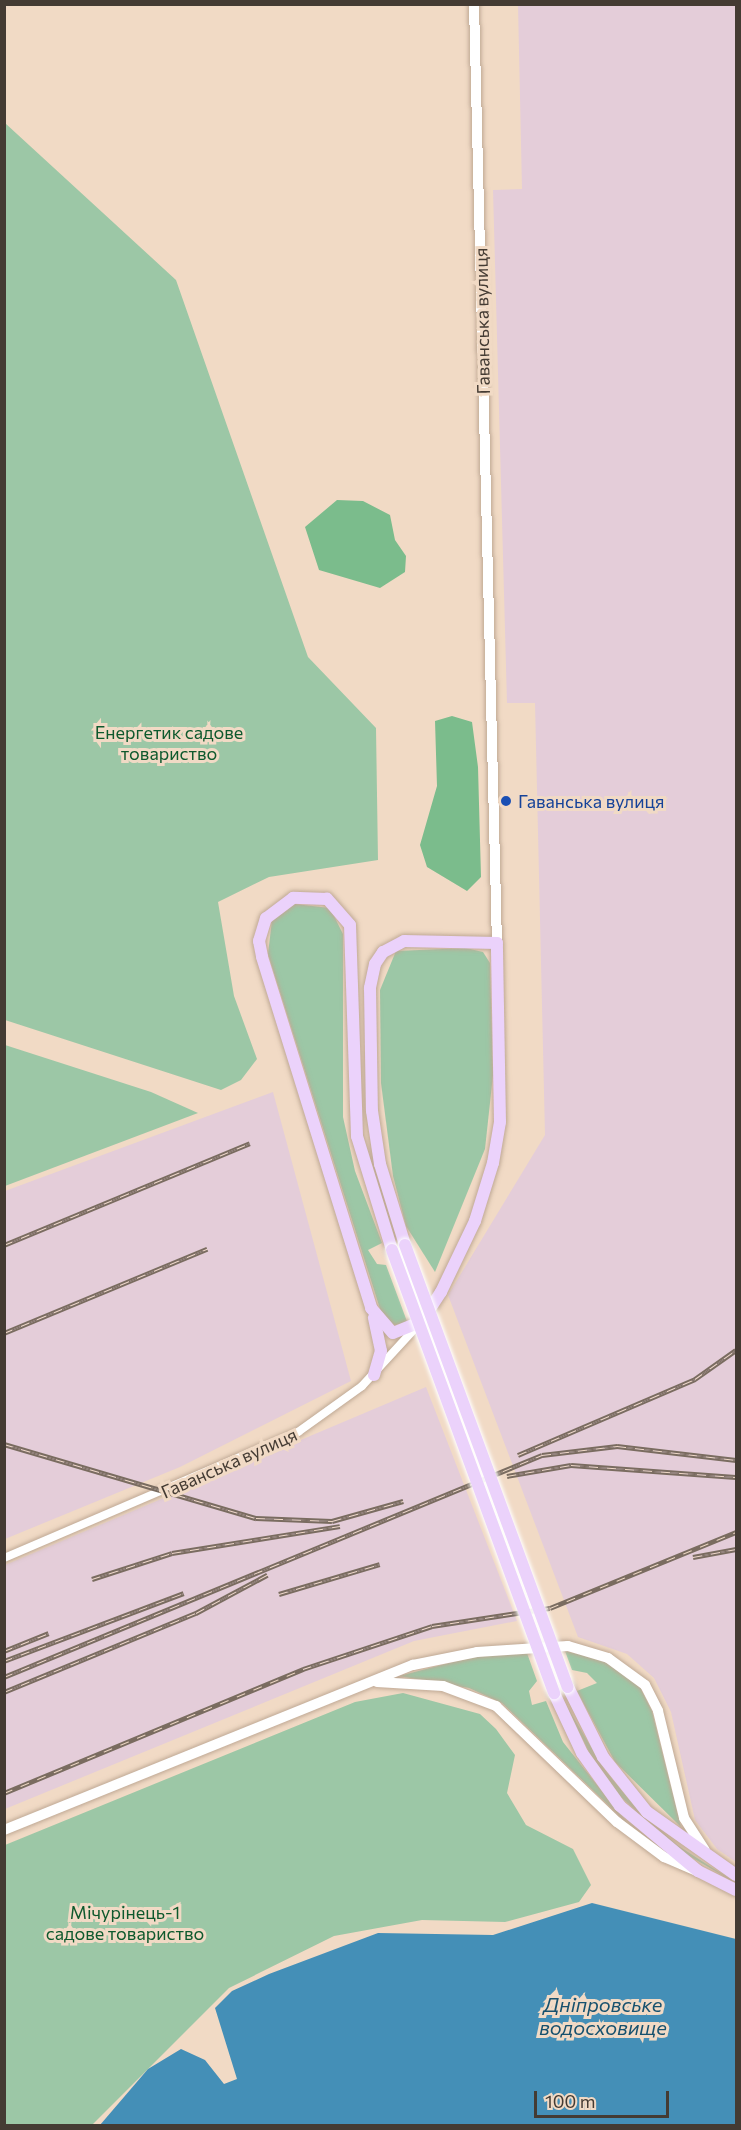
<!DOCTYPE html>
<meta charset="utf-8">
<style>
body{margin:0}
#map{position:relative;width:741px;height:2130px;overflow:hidden;background:#f1dac5;font-family:Commissioner,sans-serif}
div>[style]{position:absolute}
[style*='--x']{left:calc(var(--x)*1px);top:calc(var(--y)*1px);width:calc(var(--w)*1px);rotate:calc(var(--a)*1deg)}
.industrial>*{inset:0;background:#e4cdd9}
.green>*{inset:0;background:#9cc7a6}
.forest>*{inset:0;background:#7bbc8c}
.water>*{inset:0;background:#448fb7}
.roads{filter:drop-shadow(0 0 2px #bfa995) drop-shadow(0 0 2px #bfa995)}
.street>*{height:8px;margin:-4px;padding:0 4px;transform-origin:4px;border-radius:4px;background:#fff}
.secondary>*{height:10px;margin:-5px;padding:0 5px;transform-origin:5px;border-radius:5px;background:#fff}
.primary>*{height:12px;margin:-6px;padding:0 6px;transform-origin:6px;border-radius:6px;background:#ebd2fb}
.rail>*{height:5px;margin-top:-2.5px;transform-origin:0;background:repeating-linear-gradient(90deg,#f1dac5 0 9px,#7a6c60 0 18px);box-sizing:border-box;border-block:2px solid #7a6c60}
.bridges{filter:drop-shadow(0 0 2px #fff) drop-shadow(0 0 2px #fff)}
.primary-bridge>*{height:12px;margin:-6px;padding:0 6px;transform-origin:6px;border-radius:6px;background:#ebd2fb}
.dots>*{width:16px;height:16px;translate:-50% -50%;box-sizing:border-box;border:3px solid #f1dac5;border-radius:50%}
span{translate:-50% -50%;white-space:nowrap;text-align:center;line-height:1.15;-webkit-text-stroke:6px #f1dac5;paint-order:stroke}
.street-label{font-size:18px;color:#443b33}
.park-label{font-size:18px;color:#0e592d}
.transit-label{font-size:18px;color:#164399}
.left{translate:0 -50%;text-align:left}
.water-label{font-size:20px;color:#17516e;font-style:italic}
.frame{position:absolute;inset:0;border:6px solid #443b33;pointer-events:none}
.scale{position:absolute;left:534px;top:2091px;width:135px;height:27px;box-sizing:border-box;border:3px solid #443b33;border-top:0;padding-left:8px;font-size:18px;line-height:21px;white-space:nowrap;color:#443b33;-webkit-text-stroke:4px #f1dac5;paint-order:stroke}
</style>
<div id="map">
<div class="industrial">
<div style="clip-path:polygon(518px 5px,736px 5px,736px 1862px,717px 1849px,695px 1820px,671px 1712px,654px 1678px,627px 1654px,578px 1637px,448px 1295px,545px 1135px,535px 703px,507px 703px,493px 190px,522px 189px)"></div>
<div style="clip-path:polygon(273px 1092px,351px 1381px,180px 1467px,5px 1539px,5px 1191px)"></div>
<div style="clip-path:polygon(426px 1387px,517px 1621px,414px 1641px,5px 1809px,5px 1565px)"></div>
</div>
<div class="green">
<div style="clip-path:polygon(5px 123px,176px 280px,308px 657px,376px 728px,378px 860px,269px 877px,218px 902px,234px 996px,257px 1059px,241px 1080px,221px 1090px,5px 1020px)"></div>
<div style="clip-path:polygon(295px 904px,330px 908px,343px 934px,343px 1117px,355px 1171px,382px 1243px,368px 1250px,377px 1264px,386px 1265px,408px 1324px,392px 1325px,381px 1312px,268px 954px,272px 920px)"></div>
<div style="clip-path:polygon(466px 948px,483px 952px,490px 963px,493px 1075px,485px 1149px,435px 1272px,406px 1226px,393px 1176px,381px 1083px,380px 990px,396px 951px)"></div>
<div style="clip-path:polygon(5px 1045px,151px 1092px,198px 1113px,5px 1186px)"></div>
<div style="clip-path:polygon(565px 1651px,603px 1660px,639px 1685px,652px 1711px,681px 1827px,615px 1762px,577px 1691px,597px 1683px,587px 1673px,572px 1670px)"></div>
<div style="clip-path:polygon(527px 1653px,537px 1681px,529px 1691px,532px 1705px,546px 1701px,563px 1742px,628px 1824px,502px 1703px,469px 1688px,399px 1676px,476px 1656px)"></div>
<div style="clip-path:polygon(403px 1693px,480px 1714px,496px 1729px,515px 1755px,507px 1793px,526px 1825px,573px 1849px,591px 1885px,579px 1902px,505px 1922px,422px 1920px,334px 1936px,229px 1988px,92px 2125px,5px 2125px,5px 1845px,355px 1702px)"></div>
<div style="clip-path:polygon(565px 1703px,604px 1769px,636px 1808px,677px 1845px,736px 1883px,684px 1853px,621px 1797px,590px 1754px)"></div>
</div>
<div class="forest">
<div style="clip-path:polygon(337px 500px,363px 501px,390px 515px,395px 540px,406px 556px,405px 572px,380px 588px,319px 570px,305px 527px)"></div>
<div style="clip-path:polygon(452px 716px,472px 722px,478px 767px,481px 877px,467px 891px,427px 867px,420px 845px,437px 786px,435px 721px)"></div>
</div>
<div class="water">
<div style="clip-path:polygon(592px 1903px,736px 1939px,736px 2125px,100px 2125px,148px 2069px,181px 2049px,205px 2060px,224px 2084px,237px 2079px,215px 2008px,232px 1991px,269px 1974px,378px 1933px,493px 1935px)"></div>
</div>
<div class="roads">
<div class="street">
<div style="--x:4;--y:1558;--w:320;--a:-23.2"></div>
<div style="--x:298;--y:1432;--w:79;--a:-35.7"></div>
<div style="--x:362;--y:1386;--w:84;--a:-47.4"></div>
</div>
<div class="secondary">
<div style="--x:474;--y:4;--w:939;--a:88.6"></div>
<div style="--x:377;--y:1682;--w:66;--a:3.5"></div>
<div style="--x:443;--y:1686;--w:57;--a:20.7"></div>
<div style="--x:496;--y:1706;--w:168;--a:43.8"></div>
<div style="--x:617;--y:1822;--w:59;--a:36.7"></div>
<div style="--x:664;--y:1857;--w:34;--a:23"></div>
<div style="--x:4;--y:1830;--w:441;--a:-22"></div>
<div style="--x:413;--y:1665;--w:65;--a:-11.5"></div>
<div style="--x:477;--y:1652;--w:91;--a:-3.8"></div>
<div style="--x:568;--y:1646;--w:42;--a:16.7"></div>
<div style="--x:608;--y:1658;--w:46;--a:36.1"></div>
<div style="--x:645;--y:1685;--w:29;--a:63"></div>
<div style="--x:658;--y:1711;--w:110;--a:76.3"></div>
<div style="--x:684;--y:1818;--w:38;--a:57"></div>
</div>
<div class="primary">
<div style="--x:392;--y:1250;--w:119;--a:-107.1"></div>
<div style="--x:357;--y:1136;--w:211;--a:-91.9"></div>
<div style="--x:350;--y:925;--w:35;--a:-131"></div>
<div style="--x:327;--y:899;--w:34;--a:-178"></div>
<div style="--x:293;--y:898;--w:34;--a:143"></div>
<div style="--x:266;--y:918;--w:24;--a:107"></div>
<div style="--x:259;--y:941;--w:16;--a:79"></div>
<div style="--x:262;--y:957;--w:368;--a:72.7"></div>
<div style="--x:371;--y:1308;--w:33;--a:49"></div>
<div style="--x:393;--y:1333;--w:31;--a:-22"></div>
<div style="--x:422;--y:1321;--w:35;--a:-57"></div>
<div style="--x:441;--y:1292;--w:79;--a:-64.4"></div>
<div style="--x:475;--y:1221;--w:61;--a:-72.8"></div>
<div style="--x:493;--y:1163;--w:42;--a:-80.3"></div>
<div style="--x:500;--y:1122;--w:179;--a:-91"></div>
<div style="--x:497;--y:943;--w:93;--a:-178.8"></div>
<div style="--x:404;--y:941;--w:24;--a:152"></div>
<div style="--x:383;--y:952;--w:14;--a:124"></div>
<div style="--x:375;--y:964;--w:25;--a:102"></div>
<div style="--x:370;--y:988;--w:123;--a:89.1"></div>
<div style="--x:372;--y:1111;--w:54;--a:81.4"></div>
<div style="--x:380;--y:1164;--w:85;--a:72.8"></div>
<div style="--x:374;--y:1375;--w:25;--a:-74"></div>
<div style="--x:381;--y:1351;--w:34;--a:-102"></div>
<div style="--x:568;--y:1687;--w:78;--a:63.4"></div>
<div style="--x:603;--y:1757;--w:70;--a:51.3"></div>
<div style="--x:647;--y:1812;--w:109;--a:35.3"></div>
<div style="--x:554;--y:1693;--w:66;--a:65"></div>
<div style="--x:582;--y:1753;--w:65;--a:54.4"></div>
<div style="--x:620;--y:1806;--w:102;--a:39.8"></div>
<div style="--x:698;--y:1871;--w:42;--a:26.6"></div>
</div>
</div>
<div class="rail">
<div style="--x:4;--y:1245;--w:266;--a:-22.5"></div>
<div style="--x:4;--y:1333;--w:220;--a:-22.5"></div>
<div style="--x:4;--y:1444;--w:263;--a:16.4"></div>
<div style="--x:256;--y:1518;--w:76;--a:2.3"></div>
<div style="--x:332;--y:1521;--w:74;--a:-15.7"></div>
<div style="--x:518;--y:1455;--w:193;--a:-23.2"></div>
<div style="--x:695;--y:1379;--w:50;--a:-35.3"></div>
<div style="--x:507;--y:1476;--w:65;--a:-9.8"></div>
<div style="--x:571;--y:1465;--w:165;--a:4.2"></div>
<div style="--x:693;--y:1557;--w:44;--a:-10.5"></div>
<div style="--x:92;--y:1579;--w:84;--a:-18"></div>
<div style="--x:172;--y:1553;--w:170;--a:-9.1"></div>
<div style="--x:279;--y:1594;--w:105;--a:-16.5"></div>
<div style="--x:4;--y:1651;--w:48;--a:-21.8"></div>
<div style="--x:4;--y:1661;--w:192;--a:-20.7"></div>
<div style="--x:4;--y:1677;--w:582;--a:-22.42"></div>
<div style="--x:542;--y:1455;--w:76;--a:-6.8"></div>
<div style="--x:617;--y:1446;--w:120;--a:6.7"></div>
<div style="--x:4;--y:1692;--w:208;--a:-22.4"></div>
<div style="--x:196;--y:1613;--w:81;--a:-28.2"></div>
<div style="--x:4;--y:1793;--w:324;--a:-22.5"></div>
<div style="--x:303;--y:1669;--w:136;--a:-18.4"></div>
<div style="--x:432;--y:1626;--w:119;--a:-8.7"></div>
<div style="--x:550;--y:1608;--w:201;--a:-22.2"></div>
</div>
<div class="bridges">
<div class="primary-bridge">
<div style="--x:405;--y:1245;--w:471;--a:69.8"></div>
<div style="--x:392;--y:1250;--w:472;--a:69.9"></div>
</div>
</div>
<div class="dots">
<div style="left:506px;top:801px;background:#1a4fb4"></div>
</div>
<div class="street-label">
<span style="left:482px;top:321px;rotate:-91deg">Гаванська вулиця</span>
<span style="left:229px;top:1463px;rotate:-24deg">Гаванська вулиця</span>
</div>
<div class="park-label">
<span style="left:169px;top:743px">Енергетик садове<br>товариство</span>
<span style="left:125px;top:1923px">Мічурінець-1<br>садове товариство</span>
</div>
<div class="transit-label">
<span class="left" style="left:518px;top:801px">Гаванська вулиця</span>
</div>
<div class="water-label">
<span style="left:603px;top:2016px">Дніпровське<br>водосховище</span>
</div>
<div class="frame"></div>
<div class="scale">100 m</div>
</div>
